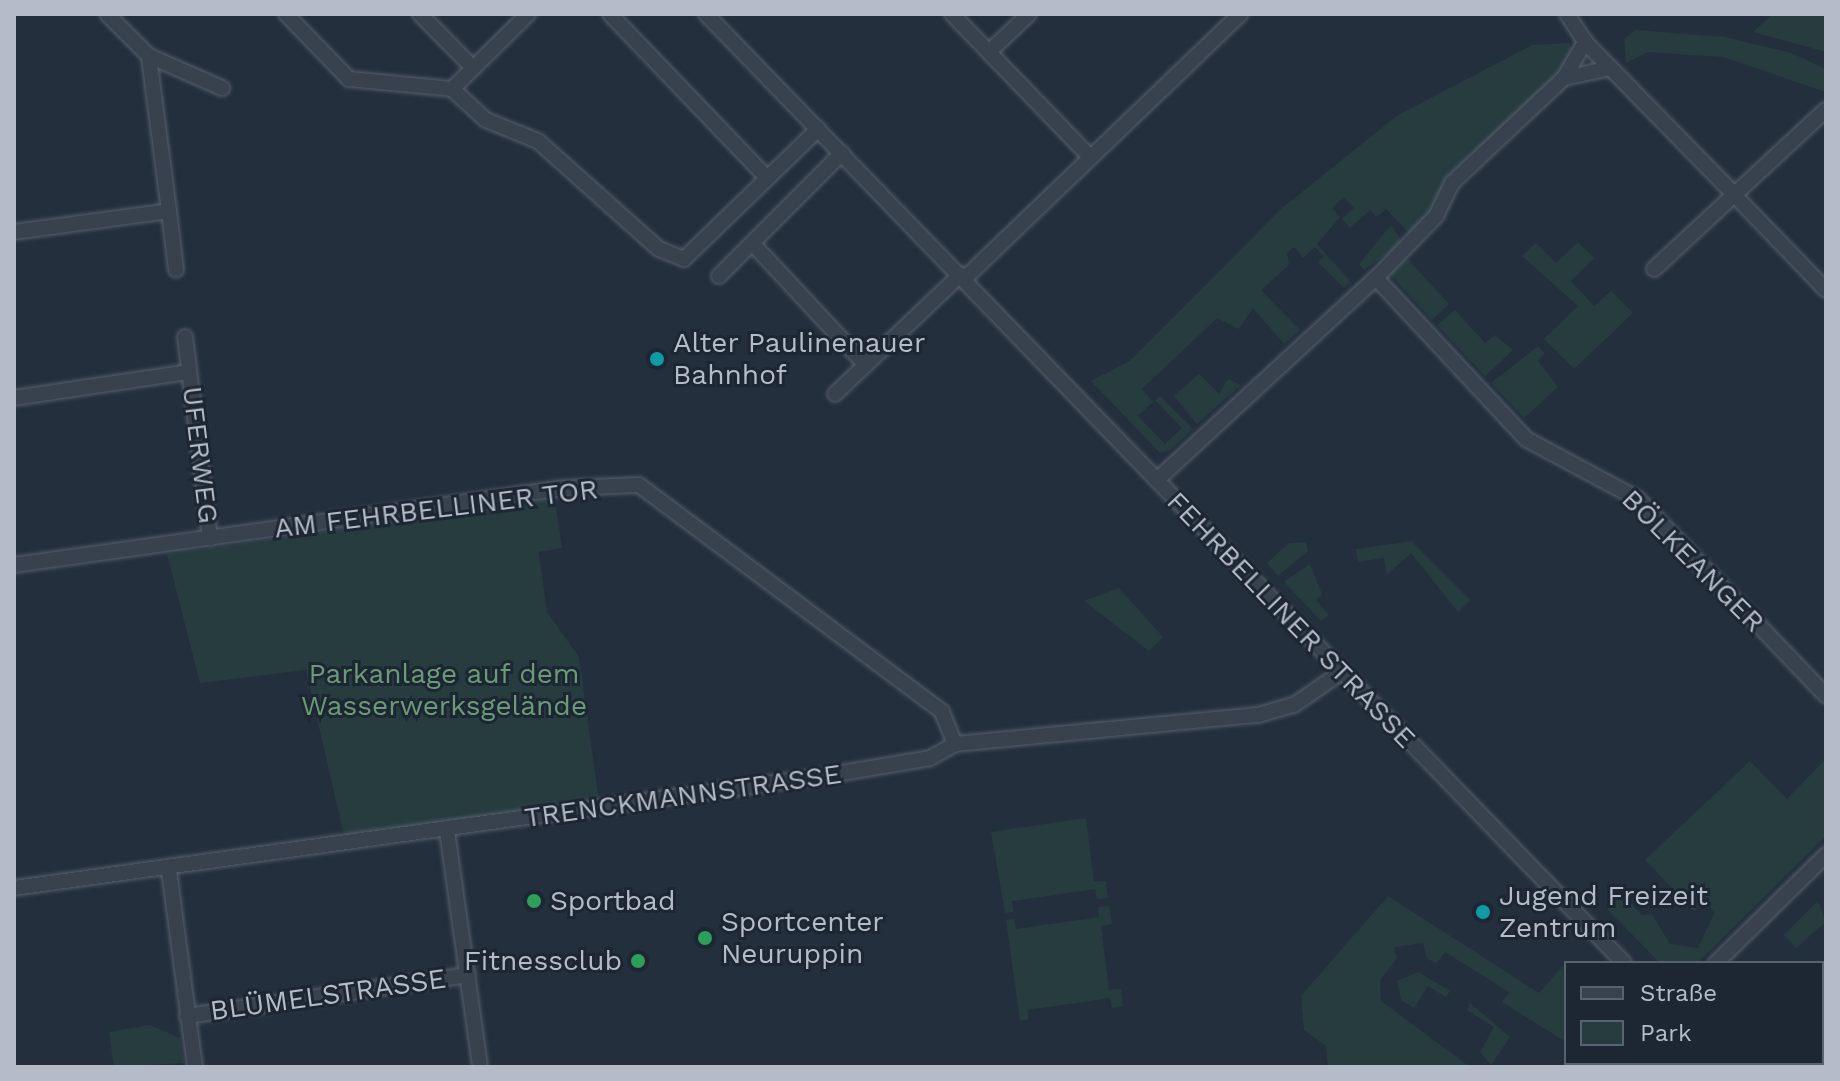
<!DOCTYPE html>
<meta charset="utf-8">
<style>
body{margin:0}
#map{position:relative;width:1840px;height:1081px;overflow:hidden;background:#242f3e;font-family:"Work Sans",sans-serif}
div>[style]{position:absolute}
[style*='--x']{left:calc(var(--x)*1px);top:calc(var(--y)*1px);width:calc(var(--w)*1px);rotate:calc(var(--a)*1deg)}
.green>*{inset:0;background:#263c3f}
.roads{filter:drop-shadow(0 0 2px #565f6c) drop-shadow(0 0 2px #565f6c)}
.street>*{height:14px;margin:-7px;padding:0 7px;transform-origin:7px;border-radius:7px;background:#38414e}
.dots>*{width:22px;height:22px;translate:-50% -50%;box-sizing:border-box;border:4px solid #1d2633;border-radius:50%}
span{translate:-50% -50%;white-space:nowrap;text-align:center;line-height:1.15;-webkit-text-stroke:6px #1d2633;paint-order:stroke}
.poi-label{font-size:28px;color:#b4bcc9}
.left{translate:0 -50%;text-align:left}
.right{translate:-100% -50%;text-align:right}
.street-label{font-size:28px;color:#b4bcc9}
.park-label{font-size:28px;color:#6b9a76}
.frame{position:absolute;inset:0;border:16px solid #b4bcc9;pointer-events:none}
.legend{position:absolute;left:1564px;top:961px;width:260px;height:104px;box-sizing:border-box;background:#1d2633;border:2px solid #59626f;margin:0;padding:10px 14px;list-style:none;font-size:24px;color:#b4bcc9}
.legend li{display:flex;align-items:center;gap:16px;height:40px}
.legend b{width:40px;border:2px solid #59626f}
</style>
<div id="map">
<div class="green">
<div style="clip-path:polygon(1773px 14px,1826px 14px,1826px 52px,1753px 32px)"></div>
<div style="clip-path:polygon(1636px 30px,1725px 37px,1791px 53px,1826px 69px,1826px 92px,1723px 57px,1648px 52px,1626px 63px,1624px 39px)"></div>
<div style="clip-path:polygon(1569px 43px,1573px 52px,1561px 78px,1411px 235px,1386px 209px,1377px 217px,1370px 210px,1350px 228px,1342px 219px,1354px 208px,1344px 197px,1332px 208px,1340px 217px,1317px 244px,1351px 282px,1344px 288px,1318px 262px,1324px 257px,1315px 247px,1303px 258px,1294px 247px,1287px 253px,1289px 265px,1261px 290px,1300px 330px,1284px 344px,1253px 308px,1239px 329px,1217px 318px,1142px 389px,1153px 402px,1138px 416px,1165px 444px,1182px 428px,1155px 400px,1160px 396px,1193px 429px,1170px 450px,1160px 453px,1091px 381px,1130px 361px,1282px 208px,1398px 115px,1532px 45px)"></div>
<div style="clip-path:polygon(1391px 225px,1403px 243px,1364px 270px,1359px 264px)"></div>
<div style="clip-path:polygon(1578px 242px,1594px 258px,1571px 281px,1594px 306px,1611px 291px,1633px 313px,1574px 369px,1544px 339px,1578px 306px,1522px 256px,1536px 243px,1556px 263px)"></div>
<div style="clip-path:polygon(1403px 254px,1449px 304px,1432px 320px,1386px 270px)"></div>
<div style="clip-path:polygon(1455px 310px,1485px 343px,1495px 335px,1513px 350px,1485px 376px,1437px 325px)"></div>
<div style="clip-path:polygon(1538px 346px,1545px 353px,1538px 361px,1558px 387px,1524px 418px,1491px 383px)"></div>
<div style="clip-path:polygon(1199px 374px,1219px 394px,1228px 379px,1241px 385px,1197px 424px,1174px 396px)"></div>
<div style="clip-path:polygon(555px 499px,562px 548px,539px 552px,547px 612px,579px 657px,599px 802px,345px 840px,306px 670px,200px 683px,167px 554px)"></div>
<div style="clip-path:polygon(1411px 541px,1470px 600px,1458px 612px,1411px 553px,1387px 575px,1384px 558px,1358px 562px,1356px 549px)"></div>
<div style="clip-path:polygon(1306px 542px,1308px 551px,1278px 576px,1267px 563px,1289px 543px)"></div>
<div style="clip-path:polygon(1310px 564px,1322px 594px,1316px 600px,1329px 615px,1321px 621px,1284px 582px)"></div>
<div style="clip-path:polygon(1119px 588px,1163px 637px,1149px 651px,1084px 601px)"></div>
<div style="clip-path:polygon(1826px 759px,1826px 836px,1697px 963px,1660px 963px,1607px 909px,1622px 894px,1642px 915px,1652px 914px,1670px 944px,1698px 948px,1715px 912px,1705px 901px,1694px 911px,1645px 860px,1750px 761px,1787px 799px)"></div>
<div style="clip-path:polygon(1086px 818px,1094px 882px,1106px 881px,1108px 898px,1097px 899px,1095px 889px,1012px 901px,1013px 912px,1005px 913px,991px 832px)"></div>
<div style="clip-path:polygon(1388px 896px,1539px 993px,1566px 963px,1566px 1042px,1502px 1002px,1509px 992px,1445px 952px,1437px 963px,1427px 959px,1423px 943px,1394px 947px,1397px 958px,1380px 980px,1381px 1001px,1470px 1067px,1328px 1067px,1326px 1046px,1304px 1030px,1301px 996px)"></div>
<div style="clip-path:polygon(1818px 901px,1826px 922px,1796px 948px,1784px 935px)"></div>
<div style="clip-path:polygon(1109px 906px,1112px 924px,1101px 926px,1109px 990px,1121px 989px,1123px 1006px,1112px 1008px,1110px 998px,1028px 1010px,1028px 1019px,1020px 1021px,1006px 920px,1014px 919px,1016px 929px,1099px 917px,1098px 907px)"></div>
<div style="clip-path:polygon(1418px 972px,1450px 991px,1446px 997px,1428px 986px,1414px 1008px,1401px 1000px,1397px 981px)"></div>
<div style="clip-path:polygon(1470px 1003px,1510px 1037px,1491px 1065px,1480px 1052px,1494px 1027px,1467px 1010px)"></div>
<div style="clip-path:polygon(150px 1025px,180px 1038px,184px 1063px,114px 1067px,109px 1032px)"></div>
</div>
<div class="roads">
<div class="street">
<div style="--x:286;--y:14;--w:91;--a:45.9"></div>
<div style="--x:349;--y:79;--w:103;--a:5.5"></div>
<div style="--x:452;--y:89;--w:46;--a:42.4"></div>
<div style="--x:486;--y:120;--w:56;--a:22"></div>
<div style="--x:538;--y:141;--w:162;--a:41.8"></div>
<div style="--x:659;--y:249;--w:27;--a:22"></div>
<div style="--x:684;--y:259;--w:187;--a:-44.1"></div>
<div style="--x:420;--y:14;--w:76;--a:45.5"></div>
<div style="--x:610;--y:14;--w:227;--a:46.2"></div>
<div style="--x:706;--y:14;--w:1320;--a:45.95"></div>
<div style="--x:952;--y:14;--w:199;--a:46"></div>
<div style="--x:1567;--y:14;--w:33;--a:57"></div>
<div style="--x:1585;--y:42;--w:211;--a:45.6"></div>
<div style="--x:989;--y:52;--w:55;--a:-43.5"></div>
<div style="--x:149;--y:56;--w:80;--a:23.7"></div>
<div style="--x:1564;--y:78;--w:42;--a:-59.7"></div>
<div style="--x:452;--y:89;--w:107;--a:-44.6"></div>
<div style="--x:1741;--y:202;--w:122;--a:46"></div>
<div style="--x:169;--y:211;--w:59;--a:83.2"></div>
<div style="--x:14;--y:232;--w:156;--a:-7.7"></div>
<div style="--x:169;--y:211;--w:156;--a:-97.4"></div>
<div style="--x:149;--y:56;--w:59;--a:-135"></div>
<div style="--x:752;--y:243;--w:166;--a:47"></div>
<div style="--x:1654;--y:269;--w:234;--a:-42.8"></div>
<div style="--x:719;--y:276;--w:174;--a:-45"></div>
<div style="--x:1376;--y:278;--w:86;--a:-45.9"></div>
<div style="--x:1436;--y:216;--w:37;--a:-64"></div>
<div style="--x:1452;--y:183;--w:154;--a:-43.2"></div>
<div style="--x:1564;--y:78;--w:48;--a:-12"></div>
<div style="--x:964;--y:279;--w:383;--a:-43.8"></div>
<div style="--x:185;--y:337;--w:203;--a:82.9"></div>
<div style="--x:835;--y:394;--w:173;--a:-43.6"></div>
<div style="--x:14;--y:398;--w:177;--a:-8.5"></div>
<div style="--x:1158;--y:479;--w:297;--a:-42.7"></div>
<div style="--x:1376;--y:278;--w:220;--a:47"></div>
<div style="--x:1526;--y:439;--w:127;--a:28.2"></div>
<div style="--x:1638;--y:499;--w:272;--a:46.3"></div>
<div style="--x:14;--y:565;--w:556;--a:-7.96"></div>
<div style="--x:565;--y:488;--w:74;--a:-2.3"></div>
<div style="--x:639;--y:485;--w:379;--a:36.8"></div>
<div style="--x:942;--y:712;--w:35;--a:68"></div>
<div style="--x:447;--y:831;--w:238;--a:82"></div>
<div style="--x:169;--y:870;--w:199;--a:82.5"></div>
<div style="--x:14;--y:888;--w:818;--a:-7.87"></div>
<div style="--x:824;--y:776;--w:108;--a:-9.6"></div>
<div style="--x:930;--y:758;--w:29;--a:-29"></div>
<div style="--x:955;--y:744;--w:304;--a:-5.5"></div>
<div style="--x:1258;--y:715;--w:37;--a:-16"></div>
<div style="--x:1294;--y:705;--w:55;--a:-34.6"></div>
<div style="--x:1716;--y:963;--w:154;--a:-44.5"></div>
<div style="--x:187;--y:1016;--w:284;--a:-8.3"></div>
<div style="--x:1720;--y:1063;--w:6;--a:45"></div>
</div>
</div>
<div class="dots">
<div style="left:657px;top:359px;background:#0f9aa8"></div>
<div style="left:534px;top:901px;background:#2e9e5b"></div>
<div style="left:1483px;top:912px;background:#0f9aa8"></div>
<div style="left:705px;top:938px;background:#2e9e5b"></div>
<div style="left:638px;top:961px;background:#2e9e5b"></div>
</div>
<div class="poi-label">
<span class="left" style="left:673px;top:359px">Alter Paulinenauer<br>Bahnhof</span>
<span class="left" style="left:1499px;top:912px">Jugend Freizeit<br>Zentrum</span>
<span class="left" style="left:550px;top:901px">Sportbad</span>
<span class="left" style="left:721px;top:938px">Sportcenter<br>Neuruppin</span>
<span class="right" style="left:622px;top:961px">Fitnessclub</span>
</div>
<div class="street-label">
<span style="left:200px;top:455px;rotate:83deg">UFERWEG</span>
<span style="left:436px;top:509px;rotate:-7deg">AM FEHRBELLINER TOR</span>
<span style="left:1693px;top:561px;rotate:45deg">BÖLKEANGER</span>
<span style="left:1291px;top:620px;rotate:46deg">FEHRBELLINER STRASSE</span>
<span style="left:683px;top:796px;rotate:-8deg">TRENCKMANNSTRASSE</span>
<span style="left:328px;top:995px;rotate:-8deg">BLÜMELSTRASSE</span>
</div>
<div class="park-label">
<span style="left:444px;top:690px">Parkanlage auf dem<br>Wasserwerksgelände</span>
</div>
<div class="frame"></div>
<ul class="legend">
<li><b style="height:10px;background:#38414e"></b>Straße</li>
<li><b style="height:22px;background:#263c3f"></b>Park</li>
</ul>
</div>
